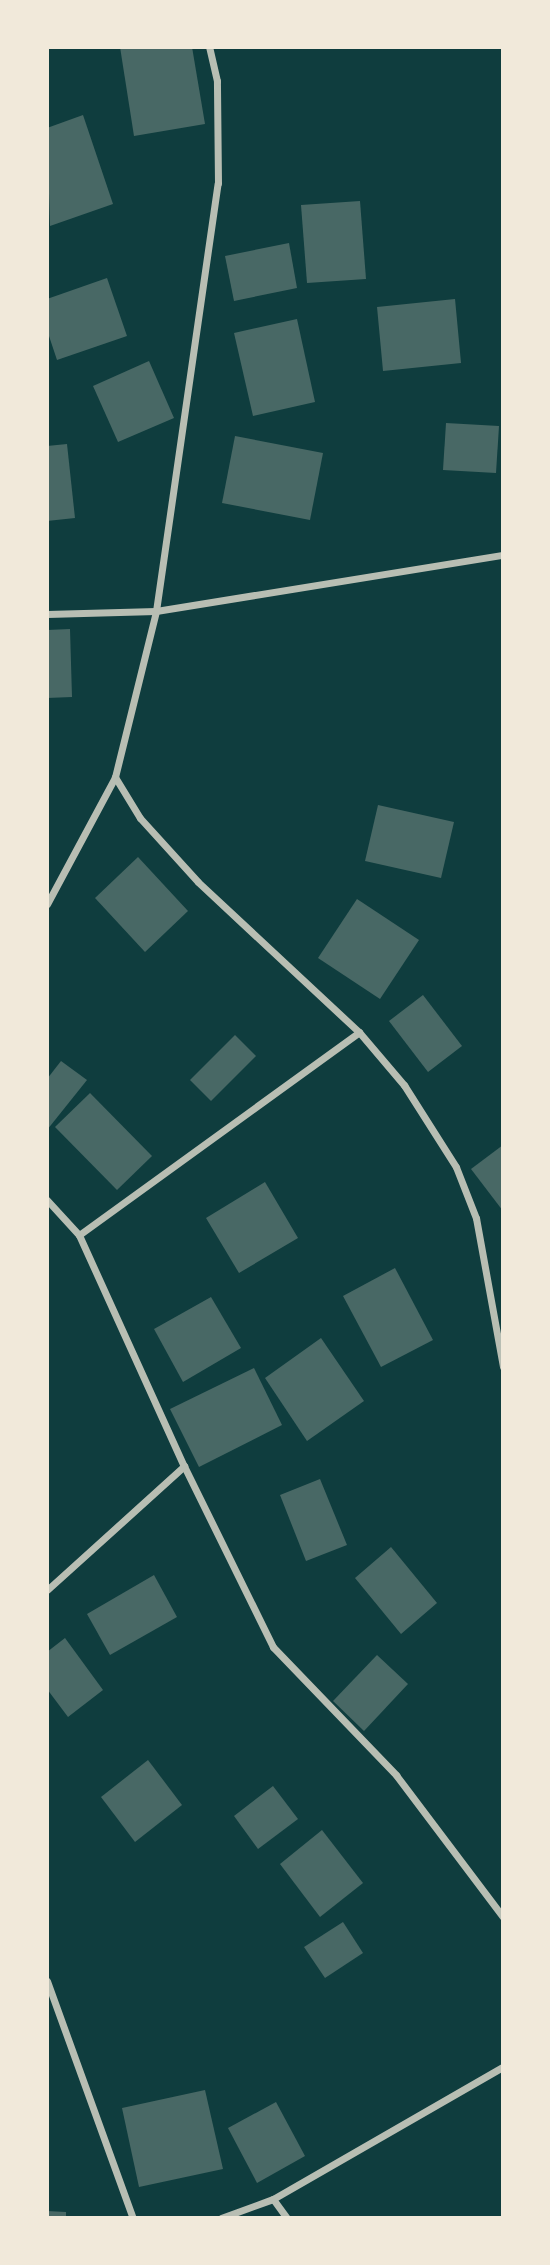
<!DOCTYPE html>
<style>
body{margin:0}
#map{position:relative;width:550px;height:2265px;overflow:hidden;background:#0f3d3e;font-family:"DM Sans",sans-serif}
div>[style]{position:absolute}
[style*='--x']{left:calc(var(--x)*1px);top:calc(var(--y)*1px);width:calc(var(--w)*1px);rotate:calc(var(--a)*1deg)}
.building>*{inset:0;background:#486865}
.minor>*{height:7px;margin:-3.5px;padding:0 3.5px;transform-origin:3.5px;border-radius:3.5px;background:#b8beb3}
span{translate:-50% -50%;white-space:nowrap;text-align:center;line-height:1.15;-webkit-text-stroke:7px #f1e9da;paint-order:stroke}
.frame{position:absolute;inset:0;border:49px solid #f1e9da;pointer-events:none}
</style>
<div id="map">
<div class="building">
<div style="clip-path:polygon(120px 47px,192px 47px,205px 124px,134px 136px)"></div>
<div style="clip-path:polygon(83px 115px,113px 204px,50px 226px,47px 128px)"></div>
<div style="clip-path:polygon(360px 201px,366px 279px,307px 283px,301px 205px)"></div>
<div style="clip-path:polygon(289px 243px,297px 288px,234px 301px,225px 256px)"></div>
<div style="clip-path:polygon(107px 278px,127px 336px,57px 360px,47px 330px,47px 299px)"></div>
<div style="clip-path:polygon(455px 299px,461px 363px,383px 371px,377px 307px)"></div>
<div style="clip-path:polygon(297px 319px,315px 402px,253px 416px,234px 333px)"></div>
<div style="clip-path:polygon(149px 361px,174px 418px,118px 442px,93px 386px)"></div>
<div style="clip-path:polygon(446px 423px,499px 426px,496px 473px,443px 470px)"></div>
<div style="clip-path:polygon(235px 436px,323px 453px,310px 520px,222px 503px)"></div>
<div style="clip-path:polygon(67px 444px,75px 518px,47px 521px,47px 446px)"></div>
<div style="clip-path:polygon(70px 629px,72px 697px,47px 698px,47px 630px)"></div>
<div style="clip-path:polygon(378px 805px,454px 822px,441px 878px,365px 861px)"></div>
<div style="clip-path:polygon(138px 857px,188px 911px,145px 952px,95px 898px)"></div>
<div style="clip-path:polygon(357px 899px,419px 940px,380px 999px,318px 958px)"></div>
<div style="clip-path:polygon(423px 995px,462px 1046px,428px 1072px,389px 1021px)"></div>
<div style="clip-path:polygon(235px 1035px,256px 1056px,211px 1101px,190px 1080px)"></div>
<div style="clip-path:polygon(61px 1061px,87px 1080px,47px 1130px,47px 1079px)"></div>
<div style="clip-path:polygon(90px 1093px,152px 1156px,117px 1190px,55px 1127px)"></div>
<div style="clip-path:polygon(503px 1145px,503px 1211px,471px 1169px)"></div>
<div style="clip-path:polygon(265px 1182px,298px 1238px,239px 1273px,206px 1218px)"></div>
<div style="clip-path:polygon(395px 1268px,433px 1340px,381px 1367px,343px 1296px)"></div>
<div style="clip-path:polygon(211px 1297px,241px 1348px,183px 1382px,154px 1329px)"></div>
<div style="clip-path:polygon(321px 1338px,364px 1401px,307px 1441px,265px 1378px)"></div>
<div style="clip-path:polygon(254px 1368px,282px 1425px,199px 1467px,170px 1409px)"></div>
<div style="clip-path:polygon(320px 1479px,347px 1545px,306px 1561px,280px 1495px)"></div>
<div style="clip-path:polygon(391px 1547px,437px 1603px,401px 1634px,355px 1578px)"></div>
<div style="clip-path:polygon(154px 1575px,177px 1617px,110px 1655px,87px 1614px)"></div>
<div style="clip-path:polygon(65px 1638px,103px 1690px,68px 1717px,47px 1689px,47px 1652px)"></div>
<div style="clip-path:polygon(377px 1655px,408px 1684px,364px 1731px,333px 1701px)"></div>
<div style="clip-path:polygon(148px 1760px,182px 1805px,135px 1842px,101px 1797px)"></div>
<div style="clip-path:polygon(273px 1786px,298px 1819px,258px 1849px,234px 1816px)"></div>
<div style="clip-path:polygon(322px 1830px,363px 1883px,320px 1917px,280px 1864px)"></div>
<div style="clip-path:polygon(343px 1922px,363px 1953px,325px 1978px,304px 1947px)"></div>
<div style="clip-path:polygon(205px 2090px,223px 2169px,139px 2187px,122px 2108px)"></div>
<div style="clip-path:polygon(276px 2102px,305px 2156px,257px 2183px,228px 2128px)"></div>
<div style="clip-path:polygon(47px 2211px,66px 2212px,66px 2218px,47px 2218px)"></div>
</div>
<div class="minor">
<div style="--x:47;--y:614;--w:109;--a:-1.6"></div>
<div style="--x:156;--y:611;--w:351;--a:-9.2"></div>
<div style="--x:115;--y:777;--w:48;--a:58.6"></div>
<div style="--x:140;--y:818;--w:86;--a:47.8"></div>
<div style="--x:198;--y:882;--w:220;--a:43"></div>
<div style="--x:359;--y:1032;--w:70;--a:49.7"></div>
<div style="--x:404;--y:1085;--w:97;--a:57.6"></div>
<div style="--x:456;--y:1167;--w:55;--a:68.6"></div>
<div style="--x:476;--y:1218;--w:151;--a:79.7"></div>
<div style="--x:47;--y:904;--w:144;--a:-61.8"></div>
<div style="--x:115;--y:777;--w:171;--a:-76.1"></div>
<div style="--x:156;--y:611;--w:432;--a:-81.8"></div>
<div style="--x:218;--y:183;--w:102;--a:-90.6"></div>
<div style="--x:217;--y:81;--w:35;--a:-103"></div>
<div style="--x:47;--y:1200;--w:47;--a:47.6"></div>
<div style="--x:79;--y:1235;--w:254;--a:65.6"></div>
<div style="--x:184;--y:1466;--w:202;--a:63.8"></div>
<div style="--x:273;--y:1647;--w:178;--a:46.1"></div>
<div style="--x:396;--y:1775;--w:178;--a:53"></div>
<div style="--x:79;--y:1235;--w:346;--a:-35.9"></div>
<div style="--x:47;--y:1590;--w:185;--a:-42.1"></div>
<div style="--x:47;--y:1981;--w:252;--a:70.1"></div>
<div style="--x:273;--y:2199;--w:24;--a:54"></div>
<div style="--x:221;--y:2218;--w:55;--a:-20.1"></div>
<div style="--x:273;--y:2199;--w:265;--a:-29.9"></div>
</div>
<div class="frame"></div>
</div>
